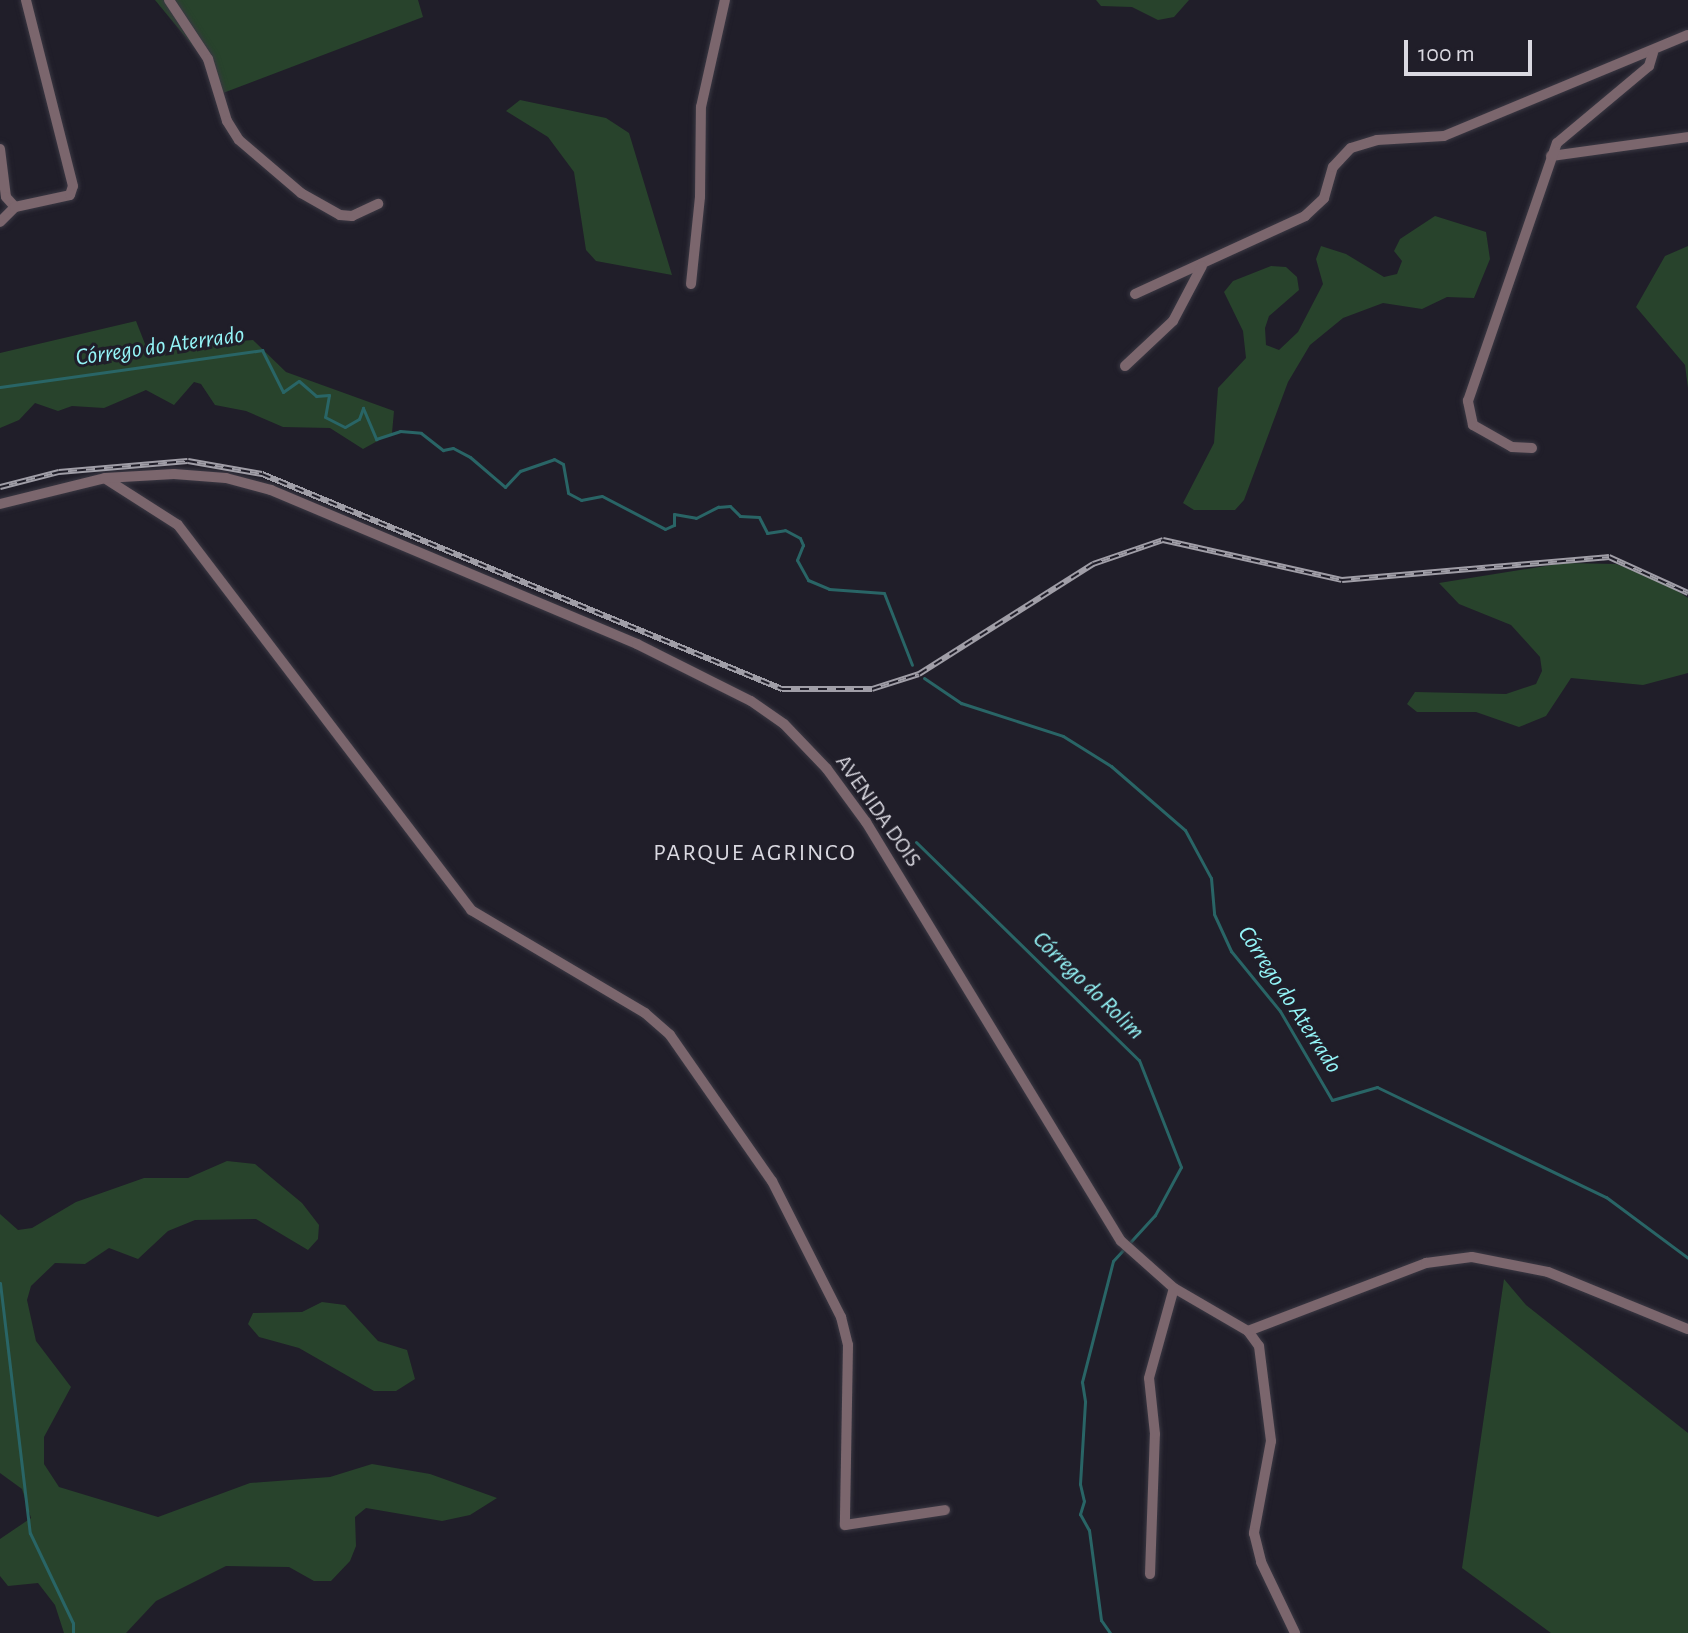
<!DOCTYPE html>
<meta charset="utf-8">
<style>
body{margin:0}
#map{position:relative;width:1688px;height:1633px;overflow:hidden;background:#201e29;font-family:"Alegreya Sans",sans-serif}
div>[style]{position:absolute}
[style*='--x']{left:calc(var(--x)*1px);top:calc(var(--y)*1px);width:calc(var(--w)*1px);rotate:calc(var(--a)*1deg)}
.green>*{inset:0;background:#28432c}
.stream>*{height:3px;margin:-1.5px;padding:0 1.5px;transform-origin:1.5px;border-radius:1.5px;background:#296566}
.roads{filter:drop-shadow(0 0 2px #3a3843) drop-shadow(0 0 2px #3a3843)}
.street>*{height:10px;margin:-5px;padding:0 5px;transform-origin:5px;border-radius:5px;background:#7b666d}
.rail>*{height:6px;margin-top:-3px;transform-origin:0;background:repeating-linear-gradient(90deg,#201e29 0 9px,#a09ea7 0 18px);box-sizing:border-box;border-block:2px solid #a09ea7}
span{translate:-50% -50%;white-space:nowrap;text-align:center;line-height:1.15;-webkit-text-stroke:6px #201e29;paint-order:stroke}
.street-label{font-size:22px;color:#dad9e1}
.water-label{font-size:24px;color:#94f4f7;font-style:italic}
.neighbourhood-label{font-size:24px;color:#dad9e1;letter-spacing:2px}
.scale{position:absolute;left:1404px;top:40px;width:128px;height:36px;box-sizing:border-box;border:4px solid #dad9e1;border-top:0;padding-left:10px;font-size:24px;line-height:28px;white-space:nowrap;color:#dad9e1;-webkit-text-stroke:6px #201e29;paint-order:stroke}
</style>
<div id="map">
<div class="green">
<div style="clip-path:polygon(155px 0,418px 0,423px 17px,223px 93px,211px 68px)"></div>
<div style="clip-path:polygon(1096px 0,1189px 0,1174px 17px,1158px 20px,1132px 7px,1101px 6px)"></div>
<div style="clip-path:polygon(520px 100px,606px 118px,629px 133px,672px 275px,596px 261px,586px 250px,574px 172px,548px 137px,506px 111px)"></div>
<div style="clip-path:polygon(1435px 216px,1486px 232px,1490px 259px,1474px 298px,1447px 297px,1422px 309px,1383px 303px,1343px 318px,1310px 345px,1288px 382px,1244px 500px,1235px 510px,1194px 510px,1183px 503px,1214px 443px,1218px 388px,1246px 358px,1243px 331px,1224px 292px,1233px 281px,1271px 266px,1286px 267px,1297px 277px,1299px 290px,1269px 316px,1265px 328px,1266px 345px,1279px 350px,1298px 332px,1323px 284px,1316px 259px,1321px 246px,1346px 254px,1384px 277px,1397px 274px,1402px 261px,1394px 251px,1400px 239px)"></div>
<div style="clip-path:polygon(1688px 246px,1688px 388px,1685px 365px,1636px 307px,1665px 256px)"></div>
<div style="clip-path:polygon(136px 321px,147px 349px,253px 340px,286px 372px,394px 411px,392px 433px,363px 449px,330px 428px,283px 427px,246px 411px,215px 405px,201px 384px,194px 382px,174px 405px,146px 390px,104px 408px,72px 406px,58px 411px,35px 403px,19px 420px,0 428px,0 353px)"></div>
<div style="clip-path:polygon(1564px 563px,1616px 564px,1664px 582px,1688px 598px,1688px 673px,1643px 685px,1571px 678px,1546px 716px,1519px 727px,1476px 712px,1417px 712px,1407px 704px,1415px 692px,1506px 694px,1536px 684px,1542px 671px,1540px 657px,1511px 625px,1459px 604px,1439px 583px)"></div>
<div style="clip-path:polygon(227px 1161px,255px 1164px,302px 1203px,319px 1225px,318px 1239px,308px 1250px,256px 1219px,195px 1220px,168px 1231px,138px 1259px,109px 1248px,85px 1264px,55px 1263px,31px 1286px,27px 1300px,36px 1341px,71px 1387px,44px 1437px,44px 1464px,59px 1487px,158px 1517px,250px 1483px,330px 1477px,372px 1464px,430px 1474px,497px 1498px,470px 1515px,442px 1521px,366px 1508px,355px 1517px,356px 1546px,350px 1561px,331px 1581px,314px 1581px,289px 1567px,226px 1566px,156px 1601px,126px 1633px,64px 1633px,55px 1605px,38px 1583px,8px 1586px,0 1576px,0 1539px,31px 1518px,22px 1489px,0 1473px,0 1214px,18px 1230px,32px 1228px,76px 1202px,144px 1178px,188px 1178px)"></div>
<div style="clip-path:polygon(1504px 1279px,1526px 1305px,1688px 1433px,1688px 1633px,1551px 1633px,1462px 1568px)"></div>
<div style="clip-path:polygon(322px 1302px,345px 1305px,378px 1341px,407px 1350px,415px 1379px,396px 1391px,374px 1391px,299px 1348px,259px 1337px,248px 1324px,253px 1313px,302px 1312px)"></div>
</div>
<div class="stream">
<div style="--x:0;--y:387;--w:265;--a:-8"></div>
<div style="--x:262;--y:350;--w:47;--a:63.4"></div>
<div style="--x:283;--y:392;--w:19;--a:-35"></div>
<div style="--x:299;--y:381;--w:23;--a:41"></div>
<div style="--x:316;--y:396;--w:13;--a:-4"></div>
<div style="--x:329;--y:395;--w:22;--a:100"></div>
<div style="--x:325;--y:417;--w:22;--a:27"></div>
<div style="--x:345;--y:427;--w:16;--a:-30"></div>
<div style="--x:359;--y:419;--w:12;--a:-70"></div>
<div style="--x:363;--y:408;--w:34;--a:67"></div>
<div style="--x:376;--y:439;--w:25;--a:-18"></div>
<div style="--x:400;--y:431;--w:21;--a:5"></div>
<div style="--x:421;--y:433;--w:28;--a:38"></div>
<div style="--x:443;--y:450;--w:10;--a:-11"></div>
<div style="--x:453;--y:448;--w:19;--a:28"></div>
<div style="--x:470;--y:457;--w:46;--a:40.6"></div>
<div style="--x:505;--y:487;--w:22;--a:-47"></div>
<div style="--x:520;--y:471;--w:36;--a:-19"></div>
<div style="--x:554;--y:459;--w:10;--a:29"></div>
<div style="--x:563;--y:464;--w:29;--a:80"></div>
<div style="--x:568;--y:493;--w:15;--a:28"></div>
<div style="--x:581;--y:500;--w:21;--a:-11"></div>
<div style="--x:602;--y:496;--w:71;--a:27.6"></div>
<div style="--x:665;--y:529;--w:10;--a:-24"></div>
<div style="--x:674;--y:525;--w:11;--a:-90"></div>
<div style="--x:674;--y:514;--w:22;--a:10"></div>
<div style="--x:696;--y:518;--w:25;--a:-27"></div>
<div style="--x:718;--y:507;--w:12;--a:-5"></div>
<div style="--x:730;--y:506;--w:14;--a:45"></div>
<div style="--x:740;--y:516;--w:19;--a:3"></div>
<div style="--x:759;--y:517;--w:18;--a:63"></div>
<div style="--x:767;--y:533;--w:18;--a:-9"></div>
<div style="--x:785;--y:530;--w:17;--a:28"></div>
<div style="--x:800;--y:538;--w:8;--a:67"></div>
<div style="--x:803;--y:545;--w:16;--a:112"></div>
<div style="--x:797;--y:560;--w:23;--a:61"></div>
<div style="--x:808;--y:580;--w:23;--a:23"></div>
<div style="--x:829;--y:589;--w:55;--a:4.2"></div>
<div style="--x:884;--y:593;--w:77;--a:68.7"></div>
<div style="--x:924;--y:678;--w:45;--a:34"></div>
<div style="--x:961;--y:703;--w:107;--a:17.9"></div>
<div style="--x:1063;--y:736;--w:57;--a:32"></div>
<div style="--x:1111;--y:766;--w:98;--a:40.9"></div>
<div style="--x:1185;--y:830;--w:55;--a:61.6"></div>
<div style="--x:1211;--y:878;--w:36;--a:85"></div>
<div style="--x:1214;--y:914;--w:41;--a:65.3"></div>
<div style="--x:1231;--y:951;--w:77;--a:50.8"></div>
<div style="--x:1280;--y:1011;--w:103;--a:59.7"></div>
<div style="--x:1332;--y:1100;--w:47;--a:-16.1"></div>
<div style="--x:1377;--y:1087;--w:254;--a:25.7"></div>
<div style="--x:1606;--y:1197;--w:102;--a:36.6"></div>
<div style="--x:916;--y:842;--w:312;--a:44.4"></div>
<div style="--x:1139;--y:1060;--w:115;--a:68.6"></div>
<div style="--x:1181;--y:1167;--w:55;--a:118.4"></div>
<div style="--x:1155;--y:1215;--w:62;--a:132.4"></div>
<div style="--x:1113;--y:1261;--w:125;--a:104.4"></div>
<div style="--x:1082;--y:1382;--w:20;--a:81"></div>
<div style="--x:1085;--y:1402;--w:82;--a:93.5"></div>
<div style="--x:1080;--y:1484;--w:17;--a:77"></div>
<div style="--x:1084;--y:1501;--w:14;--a:107"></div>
<div style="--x:1080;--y:1514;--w:18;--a:61"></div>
<div style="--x:1089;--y:1530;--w:91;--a:82.4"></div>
<div style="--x:1101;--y:1620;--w:16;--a:55"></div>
<div style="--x:0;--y:1283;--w:252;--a:83.2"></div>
<div style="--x:30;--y:1533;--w:100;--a:64.5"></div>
<div style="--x:73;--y:1623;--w:10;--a:90"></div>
</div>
<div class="roads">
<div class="street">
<div style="--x:169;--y:0;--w:71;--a:56.5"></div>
<div style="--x:208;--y:59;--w:65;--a:73"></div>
<div style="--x:227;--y:121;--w:22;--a:58"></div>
<div style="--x:239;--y:140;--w:82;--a:40.5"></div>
<div style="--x:301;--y:193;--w:45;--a:29.4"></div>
<div style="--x:340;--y:215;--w:12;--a:5"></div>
<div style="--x:352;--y:216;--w:29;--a:-25"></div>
<div style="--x:0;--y:149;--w:48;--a:82.9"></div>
<div style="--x:6;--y:197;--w:13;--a:48"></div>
<div style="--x:1551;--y:156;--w:138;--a:-7.9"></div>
<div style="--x:0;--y:222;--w:21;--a:-45"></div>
<div style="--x:15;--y:207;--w:56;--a:-12.3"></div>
<div style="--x:70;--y:195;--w:9;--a:-72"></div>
<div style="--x:73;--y:186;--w:192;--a:-104.2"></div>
<div style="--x:691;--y:284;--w:87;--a:-84.1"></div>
<div style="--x:700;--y:197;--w:90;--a:-89.4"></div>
<div style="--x:701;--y:107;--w:110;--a:-77.4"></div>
<div style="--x:1135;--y:294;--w:187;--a:-24.6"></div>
<div style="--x:1305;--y:216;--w:26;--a:-43"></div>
<div style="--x:1324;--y:198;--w:32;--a:-74"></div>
<div style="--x:1333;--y:167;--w:26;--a:-47"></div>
<div style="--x:1351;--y:148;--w:27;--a:-17"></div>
<div style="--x:1377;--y:140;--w:67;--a:-3.4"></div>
<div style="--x:1444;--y:136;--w:264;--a:-22.5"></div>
<div style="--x:1125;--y:366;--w:66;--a:-43.2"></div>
<div style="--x:1173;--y:321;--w:62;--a:-62.2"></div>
<div style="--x:1532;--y:448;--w:20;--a:-177"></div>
<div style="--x:1512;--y:447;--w:45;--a:-150.6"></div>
<div style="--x:1473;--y:425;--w:25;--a:-102"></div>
<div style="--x:1468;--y:401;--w:273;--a:-71"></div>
<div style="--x:1557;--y:143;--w:120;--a:-39.9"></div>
<div style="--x:1649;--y:66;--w:14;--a:-73"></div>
<div style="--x:106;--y:479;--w:85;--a:32.6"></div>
<div style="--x:178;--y:525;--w:484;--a:52.7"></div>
<div style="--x:471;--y:910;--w:202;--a:30.6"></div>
<div style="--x:645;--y:1013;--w:33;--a:41"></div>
<div style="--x:670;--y:1035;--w:178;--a:55.1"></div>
<div style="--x:772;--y:1181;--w:153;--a:63.1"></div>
<div style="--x:841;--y:1317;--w:29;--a:76"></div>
<div style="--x:848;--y:1345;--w:180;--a:91"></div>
<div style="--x:845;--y:1525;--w:101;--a:-8.5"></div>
<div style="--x:0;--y:504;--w:108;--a:-13.9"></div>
<div style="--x:105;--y:478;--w:69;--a:-3.3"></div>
<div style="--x:174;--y:474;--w:52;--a:4.4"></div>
<div style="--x:226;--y:478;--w:47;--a:14.9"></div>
<div style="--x:271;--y:490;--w:397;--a:22.8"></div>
<div style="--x:637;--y:644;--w:127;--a:26.6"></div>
<div style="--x:751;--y:701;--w:40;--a:34.9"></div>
<div style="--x:784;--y:724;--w:62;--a:46.3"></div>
<div style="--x:827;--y:769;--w:66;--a:53.7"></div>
<div style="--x:866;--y:822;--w:490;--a:58.7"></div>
<div style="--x:1121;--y:1241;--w:71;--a:41.6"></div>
<div style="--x:1174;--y:1288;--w:86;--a:30.2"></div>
<div style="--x:1248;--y:1331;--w:19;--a:54"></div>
<div style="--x:1259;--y:1346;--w:96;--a:82.8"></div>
<div style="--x:1271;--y:1441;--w:94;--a:100.5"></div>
<div style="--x:1254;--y:1533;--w:30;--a:76"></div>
<div style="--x:1261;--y:1562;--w:79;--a:64.4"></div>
<div style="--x:1248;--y:1331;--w:191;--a:-20.9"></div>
<div style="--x:1426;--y:1263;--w:46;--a:-7.4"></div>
<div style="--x:1472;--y:1257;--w:77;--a:11.2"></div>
<div style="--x:1548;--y:1272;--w:151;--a:22.2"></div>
<div style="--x:1150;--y:1574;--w:140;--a:-88"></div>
<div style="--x:1155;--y:1434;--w:56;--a:-96.1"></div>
<div style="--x:1149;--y:1378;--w:93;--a:-74.5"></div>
</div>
</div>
<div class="rail">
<div style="--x:0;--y:487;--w:61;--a:-14.3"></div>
<div style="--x:59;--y:472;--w:129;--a:-4.9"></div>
<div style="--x:188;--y:461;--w:75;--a:10"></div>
<div style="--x:262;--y:474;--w:563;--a:22.46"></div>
<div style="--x:782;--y:689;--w:90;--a:0"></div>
<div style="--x:872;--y:689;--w:49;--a:-17.7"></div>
<div style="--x:919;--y:674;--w:206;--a:-32.3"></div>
<div style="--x:1093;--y:564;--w:74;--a:-18.9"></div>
<div style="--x:1163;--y:540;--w:183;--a:12.6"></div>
<div style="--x:1342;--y:580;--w:268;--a:-4.9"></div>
<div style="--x:1609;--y:557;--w:87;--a:24.5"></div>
</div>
<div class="street-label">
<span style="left:878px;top:811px;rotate:55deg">AVENIDA DOIS</span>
</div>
<div class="water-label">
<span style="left:160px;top:347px;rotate:-8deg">Córrego do Aterrado</span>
<span style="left:1088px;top:986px;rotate:44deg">Córrego do Rolim</span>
<span style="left:1289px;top:1000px;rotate:57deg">Córrego do Aterrado</span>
</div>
<div class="neighbourhood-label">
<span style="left:755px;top:854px">PARQUE AGRINCO</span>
</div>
<div class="scale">100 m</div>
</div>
